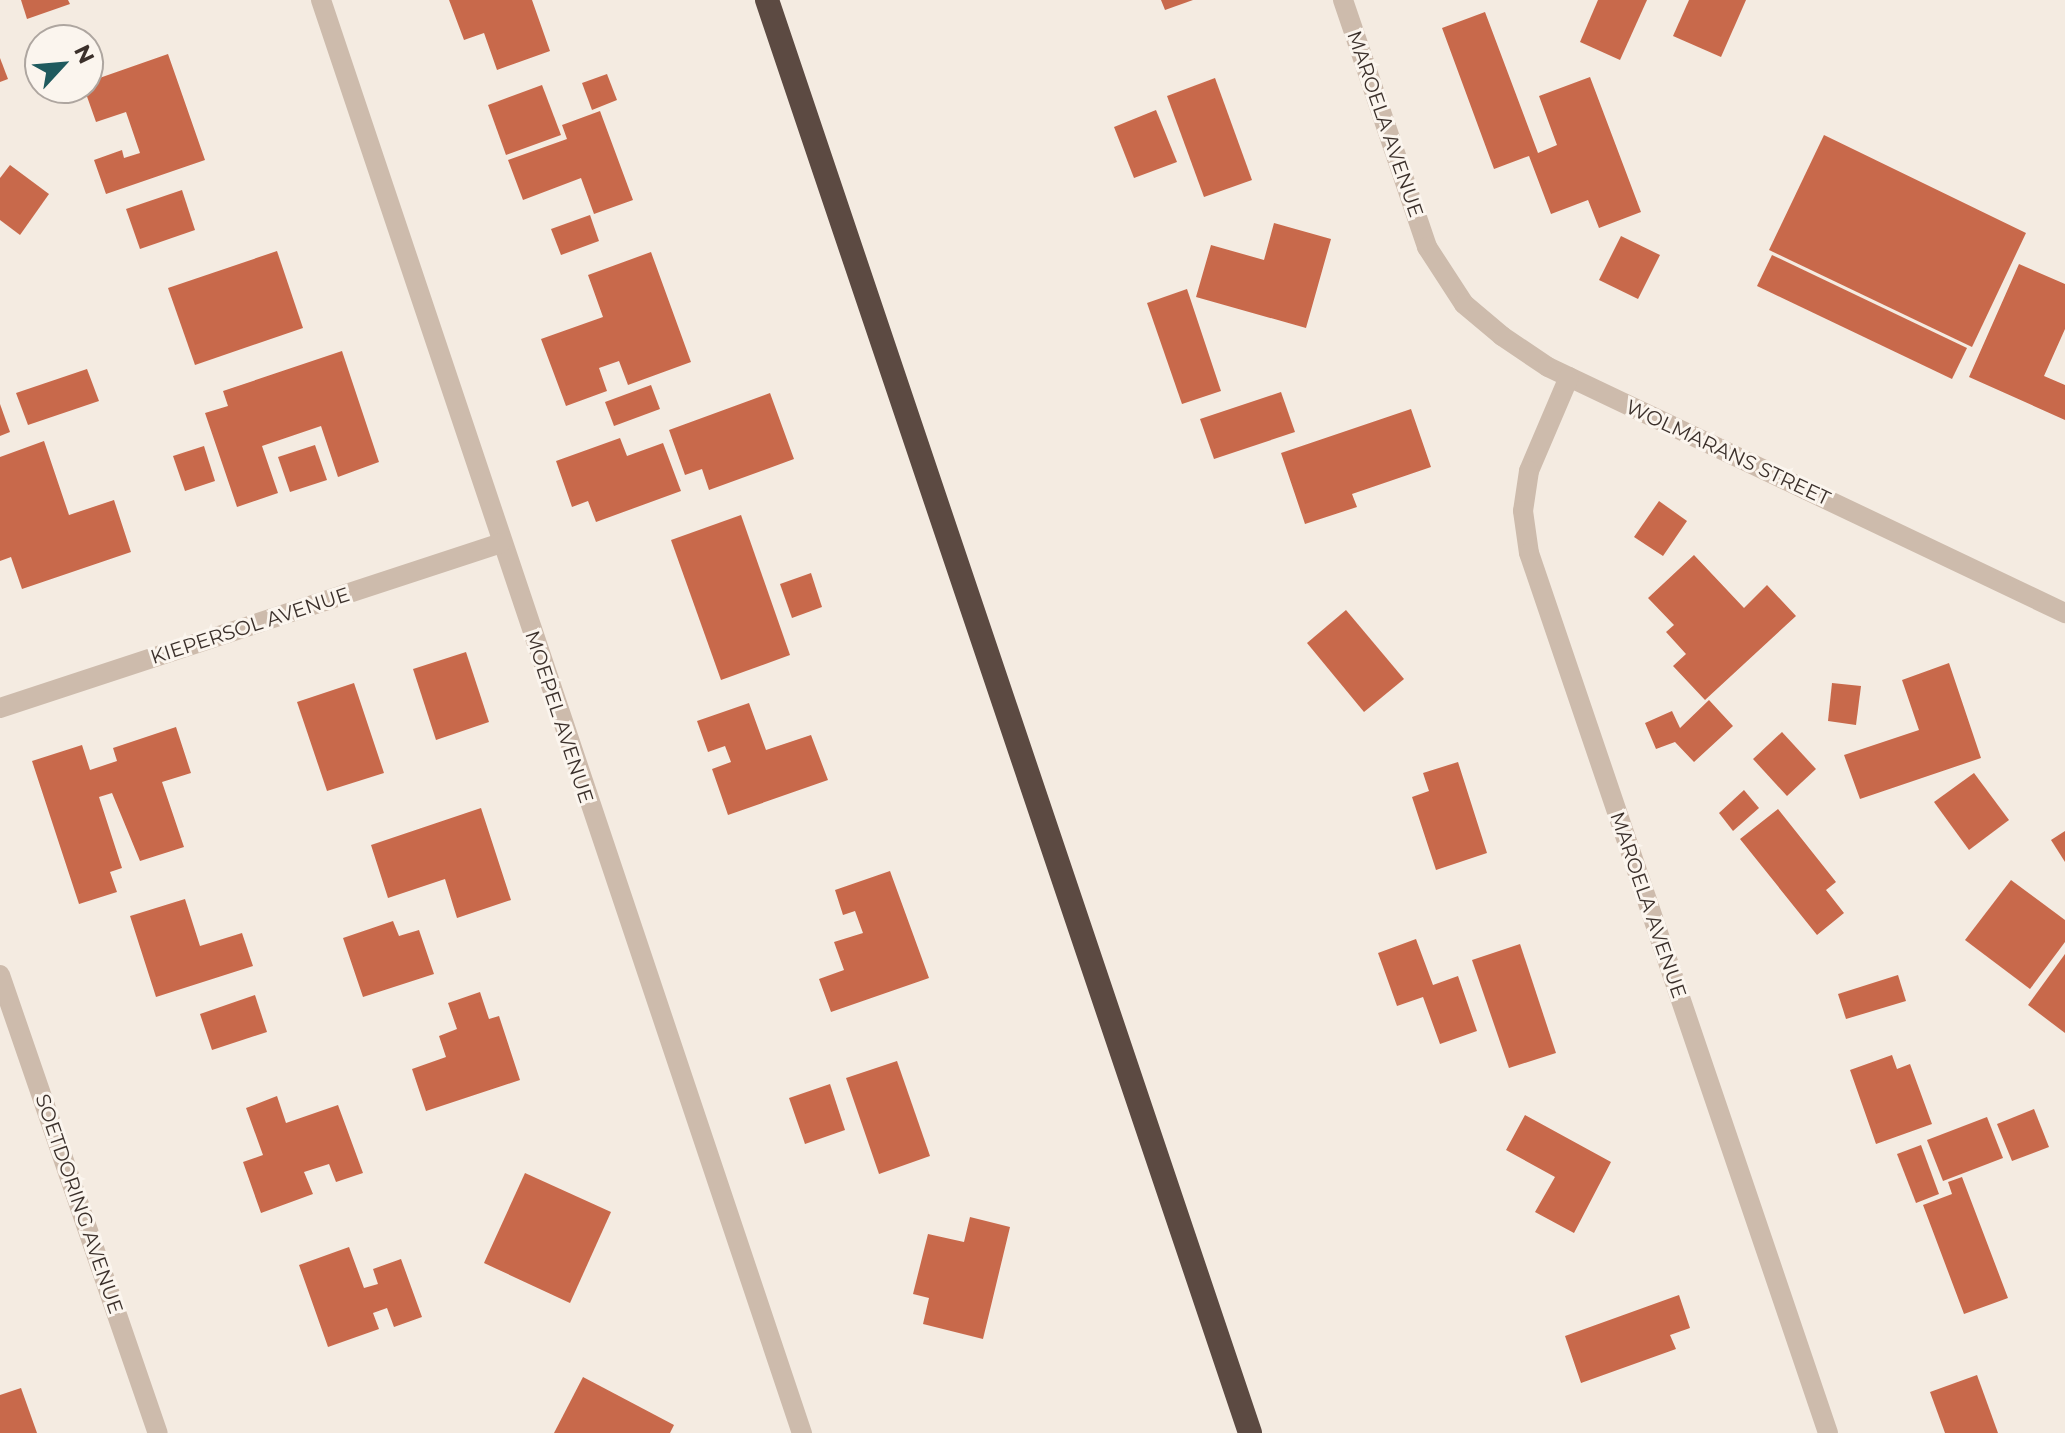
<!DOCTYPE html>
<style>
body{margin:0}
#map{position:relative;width:2065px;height:1433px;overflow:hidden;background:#f4ebe1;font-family:Montserrat,sans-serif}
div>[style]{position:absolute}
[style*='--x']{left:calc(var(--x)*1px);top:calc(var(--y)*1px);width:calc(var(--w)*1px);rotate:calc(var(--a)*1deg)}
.building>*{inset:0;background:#c8694b}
.street>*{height:20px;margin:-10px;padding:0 10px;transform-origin:10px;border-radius:10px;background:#cdbbac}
.highway>*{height:24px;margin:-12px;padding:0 12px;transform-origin:12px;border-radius:12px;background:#5c4a42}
span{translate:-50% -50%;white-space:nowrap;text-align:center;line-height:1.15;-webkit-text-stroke:6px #fbf5ee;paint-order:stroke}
.street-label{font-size:20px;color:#3b302b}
.north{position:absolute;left:24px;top:24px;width:80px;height:80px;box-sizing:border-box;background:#fbf5ee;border:2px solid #aea6a0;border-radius:50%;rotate:64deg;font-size:22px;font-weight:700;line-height:32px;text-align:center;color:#3b302b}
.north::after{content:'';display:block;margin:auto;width:28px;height:36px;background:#1f5a5e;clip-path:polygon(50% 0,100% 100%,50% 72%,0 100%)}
</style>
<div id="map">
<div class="building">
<div style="clip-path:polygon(21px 0,68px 0,70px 4px,27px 19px)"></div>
<div style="clip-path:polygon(449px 0,532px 0,550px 51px,497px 70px,484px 33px,464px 40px)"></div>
<div style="clip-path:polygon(1161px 0,1193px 0,1165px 10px)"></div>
<div style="clip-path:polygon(1598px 0,1647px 0,1620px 60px,1580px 42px)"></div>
<div style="clip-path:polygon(1689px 0,1746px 0,1721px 57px,1673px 36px)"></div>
<div style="clip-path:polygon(1485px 12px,1538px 153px,1557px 145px,1539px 96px,1590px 77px,1641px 212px,1599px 228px,1588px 200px,1551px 214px,1529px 156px,1494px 169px,1442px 28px)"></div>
<div style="clip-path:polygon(168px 54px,205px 160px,106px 194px,94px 160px,122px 150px,124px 158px,140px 153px,126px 112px,96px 122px,84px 88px,88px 82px)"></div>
<div style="clip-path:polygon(0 58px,8px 79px,0 82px)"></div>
<div style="clip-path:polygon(607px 74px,617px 100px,592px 110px,582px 83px)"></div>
<div style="clip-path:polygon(1215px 78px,1252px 180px,1204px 197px,1167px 96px)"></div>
<div style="clip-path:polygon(542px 85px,561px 135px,506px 155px,488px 105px)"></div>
<div style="clip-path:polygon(1156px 110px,1177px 162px,1134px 178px,1114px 127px)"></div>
<div style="clip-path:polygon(600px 111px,633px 200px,594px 214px,581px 178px,523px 200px,508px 160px,567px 139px,562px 125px)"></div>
<div style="clip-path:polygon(1824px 135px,2026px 233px,1972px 347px,1769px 250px)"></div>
<div style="clip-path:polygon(10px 165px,49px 194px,20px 235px,0 220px,0 178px)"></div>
<div style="clip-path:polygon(182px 190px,195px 230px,140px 249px,126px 209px)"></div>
<div style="clip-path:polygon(590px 215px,599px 241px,561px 255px,551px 229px)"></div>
<div style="clip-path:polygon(1274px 223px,1331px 239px,1306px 328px,1196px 297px,1211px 245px,1264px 260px)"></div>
<div style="clip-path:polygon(1621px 236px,1660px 255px,1638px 299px,1599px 280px)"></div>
<div style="clip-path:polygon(277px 251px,303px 328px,195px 365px,168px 288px)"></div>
<div style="clip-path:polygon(651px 252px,691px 362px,628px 385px,619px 361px,599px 368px,607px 391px,566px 406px,541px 339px,603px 317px,588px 275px)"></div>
<div style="clip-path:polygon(1772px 255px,1967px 348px,1952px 379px,1757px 286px)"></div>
<div style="clip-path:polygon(2019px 264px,2065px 284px,2065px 329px,2044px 376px,2065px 385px,2065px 420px,1969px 377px)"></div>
<div style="clip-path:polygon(1187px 289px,1221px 391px,1182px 404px,1147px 303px)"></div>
<div style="clip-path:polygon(342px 351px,379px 462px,338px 477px,321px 426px,262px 446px,278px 493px,237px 507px,205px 413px,228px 406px,223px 391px)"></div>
<div style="clip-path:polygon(87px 369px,99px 401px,28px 425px,16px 393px)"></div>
<div style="clip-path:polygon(651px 385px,660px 409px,614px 426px,605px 402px)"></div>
<div style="clip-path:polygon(1281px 392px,1295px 432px,1214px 459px,1200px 419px)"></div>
<div style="clip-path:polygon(770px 393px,794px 459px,709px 490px,702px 469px,685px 475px,669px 430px)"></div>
<div style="clip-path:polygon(0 404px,10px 432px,0 436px)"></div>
<div style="clip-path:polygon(1411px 409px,1431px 467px,1352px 494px,1357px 507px,1305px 524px,1281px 453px)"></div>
<div style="clip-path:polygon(620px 438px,627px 456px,663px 443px,681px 491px,596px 522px,588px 501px,572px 507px,556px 461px)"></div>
<div style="clip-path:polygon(44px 441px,69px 515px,114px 500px,131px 552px,22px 589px,11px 557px,0 561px,0 457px)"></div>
<div style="clip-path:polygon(315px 445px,327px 480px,290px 492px,278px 457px)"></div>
<div style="clip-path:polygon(204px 446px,215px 481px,185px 491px,173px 456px)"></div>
<div style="clip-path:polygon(1659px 501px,1687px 521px,1663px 556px,1634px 537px)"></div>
<div style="clip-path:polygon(741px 515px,790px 655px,721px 680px,671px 540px)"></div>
<div style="clip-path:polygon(1694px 555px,1744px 608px,1767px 585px,1796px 616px,1705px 700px,1673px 666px,1686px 654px,1666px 632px,1674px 625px,1648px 598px)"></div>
<div style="clip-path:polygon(811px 573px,822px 607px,792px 618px,780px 584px)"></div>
<div style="clip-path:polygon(1346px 610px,1404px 679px,1364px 712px,1307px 643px)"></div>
<div style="clip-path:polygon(466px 652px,489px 722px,436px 740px,413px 669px)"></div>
<div style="clip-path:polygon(1949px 663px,1981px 758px,1860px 799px,1844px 755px,1919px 730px,1902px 680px)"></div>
<div style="clip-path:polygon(354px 683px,384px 773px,327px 791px,297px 702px)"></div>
<div style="clip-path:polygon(1832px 683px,1861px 686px,1856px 725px,1828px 721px)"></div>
<div style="clip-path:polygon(1709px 700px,1733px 726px,1694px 762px,1675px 742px,1656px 749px,1645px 723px,1672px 711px,1680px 728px)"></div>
<div style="clip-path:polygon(749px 703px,766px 750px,811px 735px,828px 780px,728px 815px,712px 769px,731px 762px,725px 746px,708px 752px,697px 721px)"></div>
<div style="clip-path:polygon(176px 727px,191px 773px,162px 782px,184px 847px,140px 861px,112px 793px,99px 797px,122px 868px,110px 872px,117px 892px,79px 904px,32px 761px,82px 745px,90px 770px,117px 761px,113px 748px)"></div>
<div style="clip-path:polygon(1782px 732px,1816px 769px,1787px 796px,1753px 759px)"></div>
<div style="clip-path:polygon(1458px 762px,1487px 853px,1436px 870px,1412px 797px,1429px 791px,1423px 773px)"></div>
<div style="clip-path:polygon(1974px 773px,2009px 820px,1969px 850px,1934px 802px)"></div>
<div style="clip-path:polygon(1744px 790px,1759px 808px,1733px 831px,1719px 813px)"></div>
<div style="clip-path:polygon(481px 808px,511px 900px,457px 918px,445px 879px,388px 898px,371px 845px)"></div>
<div style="clip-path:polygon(1778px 809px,1836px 882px,1826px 890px,1844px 913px,1817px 935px,1740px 839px)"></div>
<div style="clip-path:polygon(2065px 831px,2065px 862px,2051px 840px)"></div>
<div style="clip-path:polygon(890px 871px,929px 978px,831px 1012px,819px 979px,844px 970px,834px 942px,863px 933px,855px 911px,843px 915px,835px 890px)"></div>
<div style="clip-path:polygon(2011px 880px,2065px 920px,2065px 942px,2030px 989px,1965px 940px)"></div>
<div style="clip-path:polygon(185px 899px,200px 946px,242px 933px,253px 966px,156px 997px,130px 916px)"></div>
<div style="clip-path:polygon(393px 921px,399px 936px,419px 930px,434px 974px,363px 997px,343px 938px)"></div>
<div style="clip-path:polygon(1416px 939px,1433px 985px,1458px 976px,1477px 1031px,1440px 1044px,1423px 997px,1397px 1006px,1378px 953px)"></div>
<div style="clip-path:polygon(1520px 944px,1556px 1053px,1509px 1068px,1472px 960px)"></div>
<div style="clip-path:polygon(2065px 954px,2065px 1033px,2028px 1005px)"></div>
<div style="clip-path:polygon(1898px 975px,1906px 1001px,1846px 1019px,1838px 994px)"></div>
<div style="clip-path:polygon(480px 992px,489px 1019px,499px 1016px,520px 1080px,426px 1111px,412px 1069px,446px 1057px,439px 1036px,457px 1029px,448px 1003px)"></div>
<div style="clip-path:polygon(255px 995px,267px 1032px,212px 1050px,200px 1014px)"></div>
<div style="clip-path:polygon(1892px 1055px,1897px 1069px,1910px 1064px,1932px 1124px,1876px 1144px,1850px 1070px)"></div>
<div style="clip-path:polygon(897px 1061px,930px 1156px,879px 1174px,846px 1078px)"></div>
<div style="clip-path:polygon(830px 1084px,845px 1130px,805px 1144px,789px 1098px)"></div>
<div style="clip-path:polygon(277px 1096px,286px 1123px,338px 1105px,363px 1173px,336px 1182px,329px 1164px,304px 1172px,313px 1194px,261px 1213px,243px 1162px,263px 1155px,246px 1108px)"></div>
<div style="clip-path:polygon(2034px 1109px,2049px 1147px,2012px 1161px,1997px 1124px)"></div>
<div style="clip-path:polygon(1525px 1115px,1611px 1162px,1574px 1233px,1535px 1212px,1555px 1177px,1506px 1150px)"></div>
<div style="clip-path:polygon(1987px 1117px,2003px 1158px,1943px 1181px,1927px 1140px)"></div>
<div style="clip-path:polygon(1921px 1145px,1939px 1194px,1916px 1203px,1897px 1154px)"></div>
<div style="clip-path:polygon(525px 1173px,611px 1212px,570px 1303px,484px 1263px)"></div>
<div style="clip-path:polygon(1962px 1177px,2008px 1298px,1964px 1314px,1923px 1205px,1952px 1194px,1948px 1182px)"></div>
<div style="clip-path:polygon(970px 1217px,1010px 1227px,983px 1339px,923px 1324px,929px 1298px,913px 1294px,928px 1234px,964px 1242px)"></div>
<div style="clip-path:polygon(349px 1247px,364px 1288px,378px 1284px,373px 1269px,401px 1259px,422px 1317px,394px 1327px,387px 1308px,373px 1313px,379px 1329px,328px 1347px,299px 1265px)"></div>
<div style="clip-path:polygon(1679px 1295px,1690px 1328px,1670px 1335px,1676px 1349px,1581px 1383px,1565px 1336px)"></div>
<div style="clip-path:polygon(1977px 1375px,1998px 1433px,1945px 1433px,1930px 1392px)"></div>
<div style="clip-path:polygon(583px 1377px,674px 1425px,670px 1433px,554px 1433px)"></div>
<div style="clip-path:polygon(21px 1388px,37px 1433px,0 1433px,0 1395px)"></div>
</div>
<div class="street">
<div style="--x:321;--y:0;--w:1512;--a:71.45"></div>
<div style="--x:1343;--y:0;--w:261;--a:71.2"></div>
<div style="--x:1427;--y:247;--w:68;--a:57"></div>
<div style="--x:1464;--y:304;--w:50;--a:40.1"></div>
<div style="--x:1502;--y:336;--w:55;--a:34"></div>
<div style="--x:1548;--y:367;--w:573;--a:25.45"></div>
<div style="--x:1569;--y:377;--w:102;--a:113.1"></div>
<div style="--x:1529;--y:471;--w:40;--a:98.5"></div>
<div style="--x:1523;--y:511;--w:42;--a:81.9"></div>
<div style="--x:1529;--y:553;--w:929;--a:71.23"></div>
<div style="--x:0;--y:708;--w:527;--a:-18.23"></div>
<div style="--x:0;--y:975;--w:484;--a:71"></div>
</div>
<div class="highway">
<div style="--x:767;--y:0;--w:1512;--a:71.37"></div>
</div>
<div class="street-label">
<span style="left:1385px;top:124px;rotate:71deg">MAROELA AVENUE</span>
<span style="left:1728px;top:453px;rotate:25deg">WOLMARANS STREET</span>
<span style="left:250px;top:626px;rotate:-18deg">KIEPERSOL AVENUE</span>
<span style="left:559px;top:717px;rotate:72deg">MOEPEL AVENUE</span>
<span style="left:1648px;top:905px;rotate:71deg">MAROELA AVENUE</span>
<span style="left:79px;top:1204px;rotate:71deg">SOETDORING AVENUE</span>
</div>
<div class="north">N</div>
</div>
